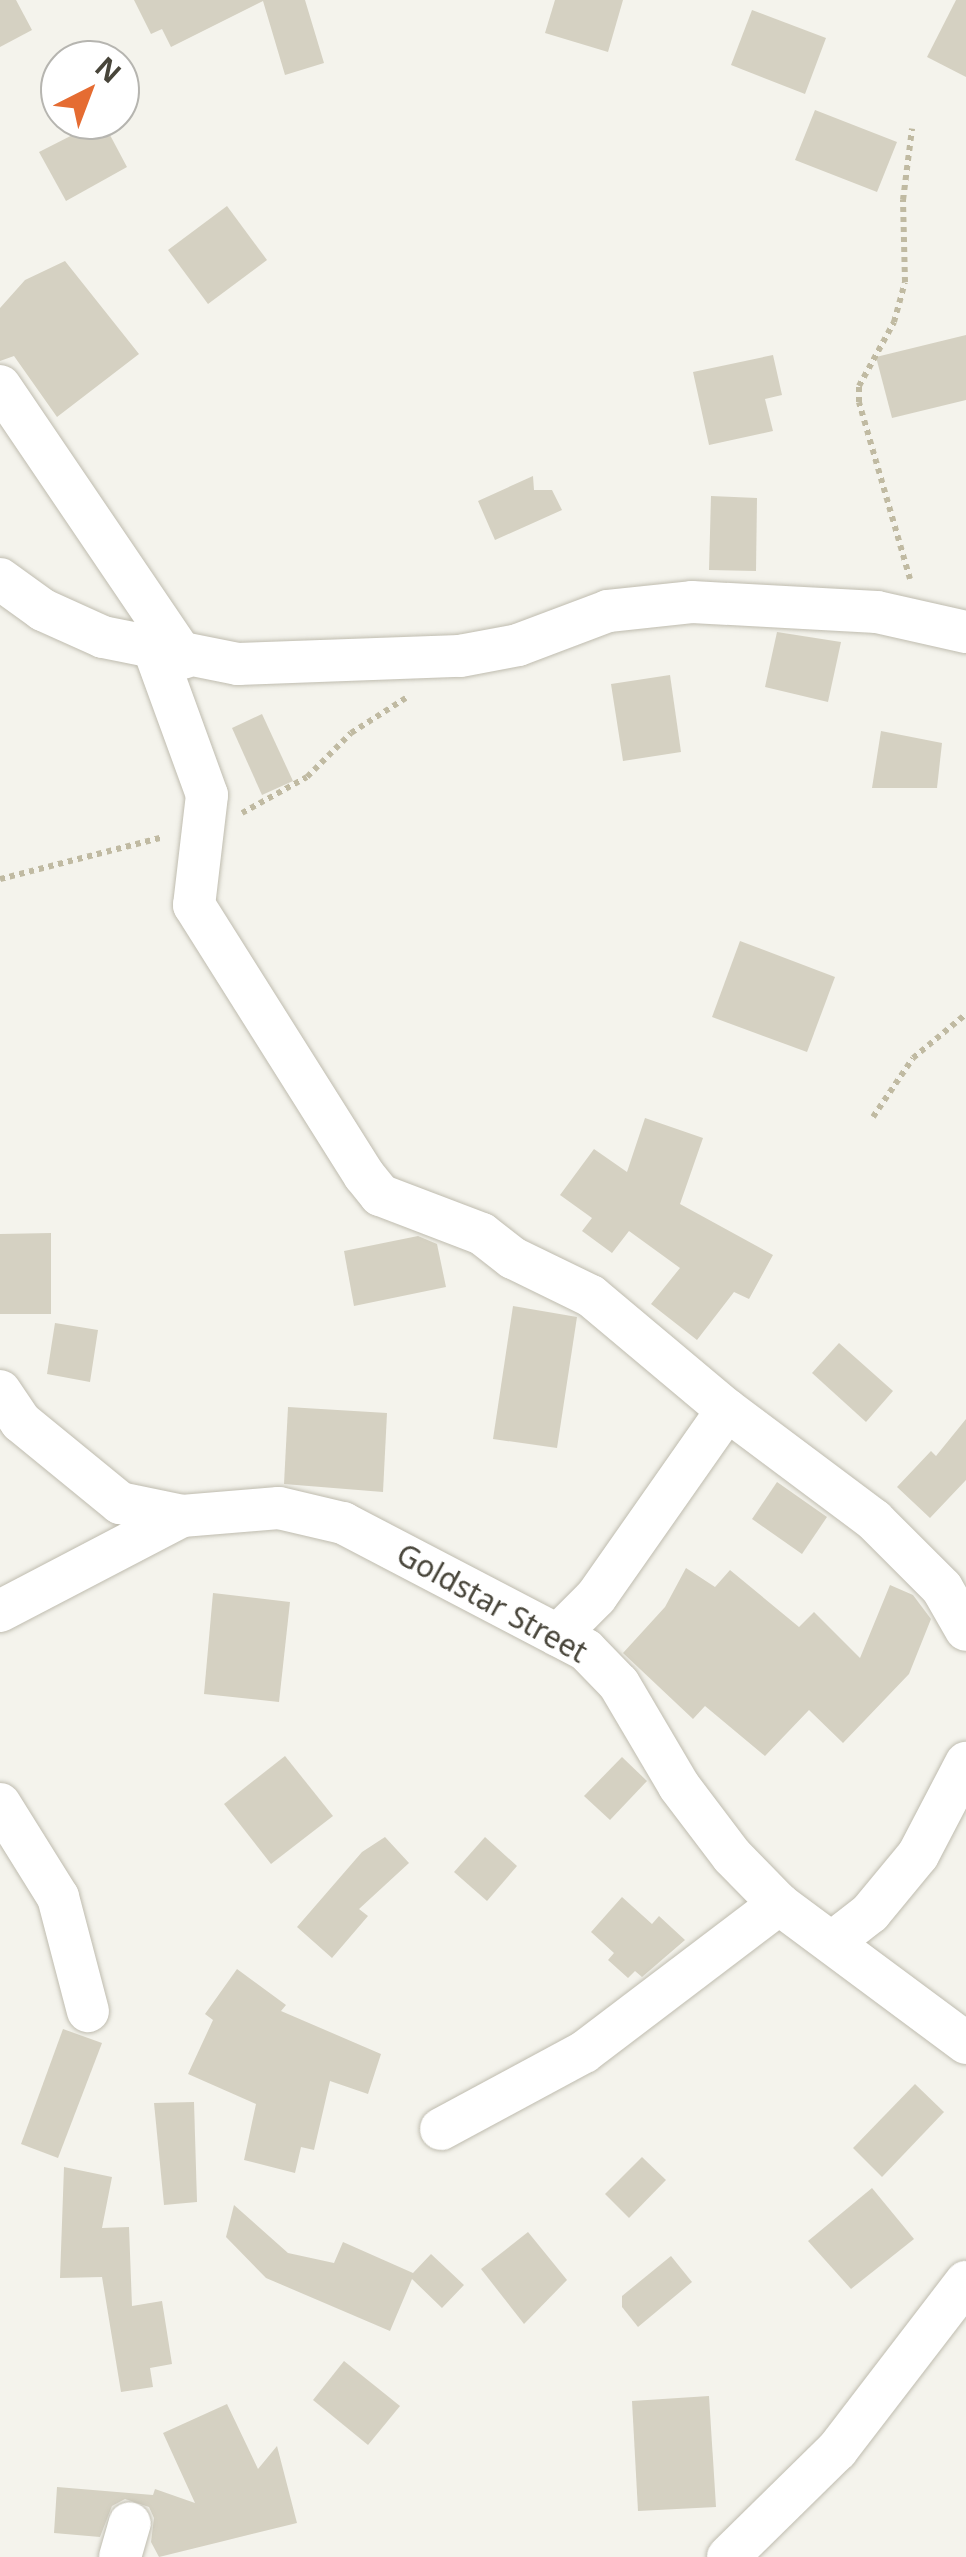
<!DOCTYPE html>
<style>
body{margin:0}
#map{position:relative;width:966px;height:2557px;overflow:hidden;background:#f4f3ec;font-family:"Noto Sans",sans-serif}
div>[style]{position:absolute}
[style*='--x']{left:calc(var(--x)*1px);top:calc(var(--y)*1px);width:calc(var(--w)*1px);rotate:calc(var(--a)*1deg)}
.building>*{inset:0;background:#d5d1c2}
.path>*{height:6px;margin-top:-3px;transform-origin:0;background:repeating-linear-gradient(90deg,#c0baa2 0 5px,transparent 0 10px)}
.roads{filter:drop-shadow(0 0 2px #bfbcaf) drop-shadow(0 0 2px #bfbcaf)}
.minor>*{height:42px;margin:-21px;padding:0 21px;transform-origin:21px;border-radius:21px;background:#fff}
span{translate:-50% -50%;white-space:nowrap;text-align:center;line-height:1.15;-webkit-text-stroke:8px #fff;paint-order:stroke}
.street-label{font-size:30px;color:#48453a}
.north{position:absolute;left:40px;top:40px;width:100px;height:100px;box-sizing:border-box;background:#fff;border:2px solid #b6b5b0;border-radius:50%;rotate:42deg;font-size:28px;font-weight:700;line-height:40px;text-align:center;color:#48453a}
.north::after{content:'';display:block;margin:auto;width:35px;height:45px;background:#e56c32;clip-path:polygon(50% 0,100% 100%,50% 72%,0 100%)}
</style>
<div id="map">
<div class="building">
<div style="clip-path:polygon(0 0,16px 0,32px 30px,0 47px)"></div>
<div style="clip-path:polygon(134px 0,305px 0,324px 63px,285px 75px,263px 1px,171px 47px,162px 29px,151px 34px)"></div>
<div style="clip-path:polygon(555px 0,623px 0,608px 52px,545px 33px)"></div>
<div style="clip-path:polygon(956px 0,966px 0,966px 77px,927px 57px)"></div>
<div style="clip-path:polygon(752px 10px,826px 38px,805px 94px,731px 65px)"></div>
<div style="clip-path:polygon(815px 110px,897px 142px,877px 192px,795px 160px)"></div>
<div style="clip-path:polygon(102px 120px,127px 167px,66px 201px,39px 152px)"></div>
<div style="clip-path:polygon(227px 206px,267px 260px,208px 304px,168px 250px)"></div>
<div style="clip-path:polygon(65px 261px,139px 354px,57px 417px,14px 356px,0 361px,0 308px,25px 280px)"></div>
<div style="clip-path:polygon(966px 335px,966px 400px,892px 418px,876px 357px)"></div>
<div style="clip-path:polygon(773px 355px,782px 395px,765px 399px,773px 431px,709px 445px,693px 372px)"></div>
<div style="clip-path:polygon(533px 476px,534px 490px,552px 490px,562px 510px,495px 540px,478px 501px)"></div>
<div style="clip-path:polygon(711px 496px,757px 498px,756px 571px,709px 570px)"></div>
<div style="clip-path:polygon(777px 632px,841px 642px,828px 702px,765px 687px)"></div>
<div style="clip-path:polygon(670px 675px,681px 752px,623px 761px,611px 684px)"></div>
<div style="clip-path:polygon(262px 714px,293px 781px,262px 795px,232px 728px)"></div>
<div style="clip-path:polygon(881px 731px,942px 743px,937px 788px,872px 788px)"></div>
<div style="clip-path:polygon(740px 941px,835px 977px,807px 1052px,712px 1017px)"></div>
<div style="clip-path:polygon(645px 1118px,703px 1138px,680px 1204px,773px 1255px,749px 1299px,734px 1292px,697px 1340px,651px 1304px,680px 1268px,629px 1231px,612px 1253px,582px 1231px,592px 1218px,560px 1195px,594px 1149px,627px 1172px)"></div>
<div style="clip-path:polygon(51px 1233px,51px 1314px,0 1314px,0 1234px)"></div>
<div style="clip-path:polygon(418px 1236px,437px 1244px,446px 1287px,354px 1306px,344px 1251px)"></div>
<div style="clip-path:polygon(513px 1306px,577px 1317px,557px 1448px,493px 1439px)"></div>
<div style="clip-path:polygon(55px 1323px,98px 1330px,90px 1382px,47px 1374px)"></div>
<div style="clip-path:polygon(839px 1343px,893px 1391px,866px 1422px,812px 1373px)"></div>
<div style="clip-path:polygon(288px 1407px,387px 1413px,383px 1492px,284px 1484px)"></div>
<div style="clip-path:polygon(966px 1419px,966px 1480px,930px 1518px,897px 1487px,931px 1451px,936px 1456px)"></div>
<div style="clip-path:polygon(777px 1482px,827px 1517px,802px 1554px,752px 1519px)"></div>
<div style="clip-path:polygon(686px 1568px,715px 1587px,730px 1570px,799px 1627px,814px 1612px,860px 1658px,890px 1585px,913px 1595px,931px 1619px,909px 1674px,843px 1743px,809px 1710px,765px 1756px,705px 1706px,693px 1719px,623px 1653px,665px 1607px)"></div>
<div style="clip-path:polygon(213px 1593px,290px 1602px,279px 1702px,204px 1694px)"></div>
<div style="clip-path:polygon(285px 1756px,333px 1816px,271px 1864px,224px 1804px)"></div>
<div style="clip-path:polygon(622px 1757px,647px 1781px,610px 1820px,584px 1796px)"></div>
<div style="clip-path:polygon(385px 1837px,409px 1863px,359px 1909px,368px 1916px,332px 1958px,297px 1927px,362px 1852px)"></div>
<div style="clip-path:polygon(485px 1837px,517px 1866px,487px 1901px,454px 1872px)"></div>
<div style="clip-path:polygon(622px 1897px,652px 1924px,659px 1916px,685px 1940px,642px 1977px,635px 1971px,628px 1978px,608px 1960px,614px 1953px,591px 1932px)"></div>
<div style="clip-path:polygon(237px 1969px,286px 2005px,281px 2011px,381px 2054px,368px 2094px,330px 2081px,314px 2150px,301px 2147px,295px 2173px,244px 2160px,256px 2104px,188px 2074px,213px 2020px,205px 2014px)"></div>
<div style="clip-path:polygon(63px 2029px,102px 2043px,58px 2158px,21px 2144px)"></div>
<div style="clip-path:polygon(915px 2084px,944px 2112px,882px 2177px,853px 2148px)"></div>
<div style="clip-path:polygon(194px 2102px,197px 2202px,164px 2205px,154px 2103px)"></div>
<div style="clip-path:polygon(642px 2157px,666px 2180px,629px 2218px,605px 2194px)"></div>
<div style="clip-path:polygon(64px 2167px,112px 2177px,102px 2228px,129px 2227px,132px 2306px,162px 2301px,172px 2364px,150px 2368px,153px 2387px,121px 2392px,102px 2277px,60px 2278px)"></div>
<div style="clip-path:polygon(872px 2188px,914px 2239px,851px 2289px,808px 2241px)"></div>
<div style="clip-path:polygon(234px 2205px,288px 2253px,334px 2263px,343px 2242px,413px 2273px,431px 2254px,464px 2285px,442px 2308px,412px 2279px,390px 2331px,266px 2278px,226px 2237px)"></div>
<div style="clip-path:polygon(528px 2232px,567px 2280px,524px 2324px,481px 2269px)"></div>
<div style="clip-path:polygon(671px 2256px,692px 2282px,638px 2327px,622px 2307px,622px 2296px)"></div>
<div style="clip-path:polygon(344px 2361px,400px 2406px,368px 2445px,313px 2400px)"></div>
<div style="clip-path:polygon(709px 2396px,716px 2507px,638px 2511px,632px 2401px)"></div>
<div style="clip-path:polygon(227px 2404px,258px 2469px,277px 2446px,297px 2523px,159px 2557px,151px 2542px,154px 2518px,149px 2507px,125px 2499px,112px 2506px,100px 2537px,54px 2533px,57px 2487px,153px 2495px,155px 2489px,195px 2503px,163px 2433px)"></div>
</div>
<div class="path">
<div style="--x:910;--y:579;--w:184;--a:-106.1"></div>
<div style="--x:859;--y:402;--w:16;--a:-90"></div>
<div style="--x:859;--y:386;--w:73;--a:-61.3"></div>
<div style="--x:894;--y:322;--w:41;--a:-74.6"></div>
<div style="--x:905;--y:282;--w:82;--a:-91.4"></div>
<div style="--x:903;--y:200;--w:72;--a:-82.8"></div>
<div style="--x:242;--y:813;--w:74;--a:-29"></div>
<div style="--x:307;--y:777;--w:62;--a:-45"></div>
<div style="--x:351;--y:733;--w:65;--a:-32.5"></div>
<div style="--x:0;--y:879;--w:168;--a:-14.4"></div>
<div style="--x:873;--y:1117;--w:71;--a:-55.9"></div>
<div style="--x:913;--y:1058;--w:69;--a:-39.7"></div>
</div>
<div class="roads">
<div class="minor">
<div style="--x:0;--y:386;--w:328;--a:55.9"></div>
<div style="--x:0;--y:579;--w:53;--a:35.8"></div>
<div style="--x:43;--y:610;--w:66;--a:24.2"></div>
<div style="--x:103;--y:637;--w:138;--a:11.3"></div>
<div style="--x:238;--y:664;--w:222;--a:-2.1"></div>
<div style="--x:460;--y:656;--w:59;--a:-10.7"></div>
<div style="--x:518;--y:645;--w:96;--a:-20.7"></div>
<div style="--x:608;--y:611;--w:84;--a:-6.1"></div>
<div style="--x:692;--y:602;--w:185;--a:3.1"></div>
<div style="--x:877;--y:612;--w:91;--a:12.7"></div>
<div style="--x:155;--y:652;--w:152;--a:70"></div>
<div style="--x:207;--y:795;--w:111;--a:96.7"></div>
<div style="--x:194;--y:905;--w:319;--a:57.8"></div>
<div style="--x:364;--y:1175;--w:26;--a:51"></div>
<div style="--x:380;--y:1195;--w:109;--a:20.9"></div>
<div style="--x:482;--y:1234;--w:39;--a:38"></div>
<div style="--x:513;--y:1258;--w:87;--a:26"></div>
<div style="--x:591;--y:1296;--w:177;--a:40"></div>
<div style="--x:727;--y:1410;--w:228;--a:125"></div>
<div style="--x:596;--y:1597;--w:54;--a:135"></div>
<div style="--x:0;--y:1391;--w:37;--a:56"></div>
<div style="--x:21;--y:1422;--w:128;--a:39.3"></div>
<div style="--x:120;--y:1503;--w:63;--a:11.8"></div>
<div style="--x:727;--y:1410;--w:184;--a:36.8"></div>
<div style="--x:874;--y:1520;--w:96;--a:45"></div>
<div style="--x:942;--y:1588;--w:48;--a:60.3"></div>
<div style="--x:0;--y:1611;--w:205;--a:-27.6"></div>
<div style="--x:182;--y:1516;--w:97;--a:-4.7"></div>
<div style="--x:279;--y:1508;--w:66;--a:13.2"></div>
<div style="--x:343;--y:1523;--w:274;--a:27.6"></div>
<div style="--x:586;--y:1650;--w:47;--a:45.9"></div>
<div style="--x:619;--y:1684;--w:118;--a:59.5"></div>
<div style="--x:679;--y:1786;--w:88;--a:52.9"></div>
<div style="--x:732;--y:1856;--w:67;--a:45.6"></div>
<div style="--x:779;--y:1904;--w:233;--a:36.6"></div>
<div style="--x:0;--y:1804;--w:110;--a:58.1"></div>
<div style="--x:58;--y:1897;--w:118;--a:75.3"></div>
<div style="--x:834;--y:1941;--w:46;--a:-37.9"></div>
<div style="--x:870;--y:1913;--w:75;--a:-50.4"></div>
<div style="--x:918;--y:1855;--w:104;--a:-62.4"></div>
<div style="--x:441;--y:2129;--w:162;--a:-28.3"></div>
<div style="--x:584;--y:2052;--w:245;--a:-37.2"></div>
<div style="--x:120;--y:2557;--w:35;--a:-74"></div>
<div style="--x:728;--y:2557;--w:153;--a:-44.5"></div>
<div style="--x:837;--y:2450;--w:212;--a:-52.5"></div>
</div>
</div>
<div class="street-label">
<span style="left:492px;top:1603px;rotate:29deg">Goldstar Street</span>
</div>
<div class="north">N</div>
</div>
